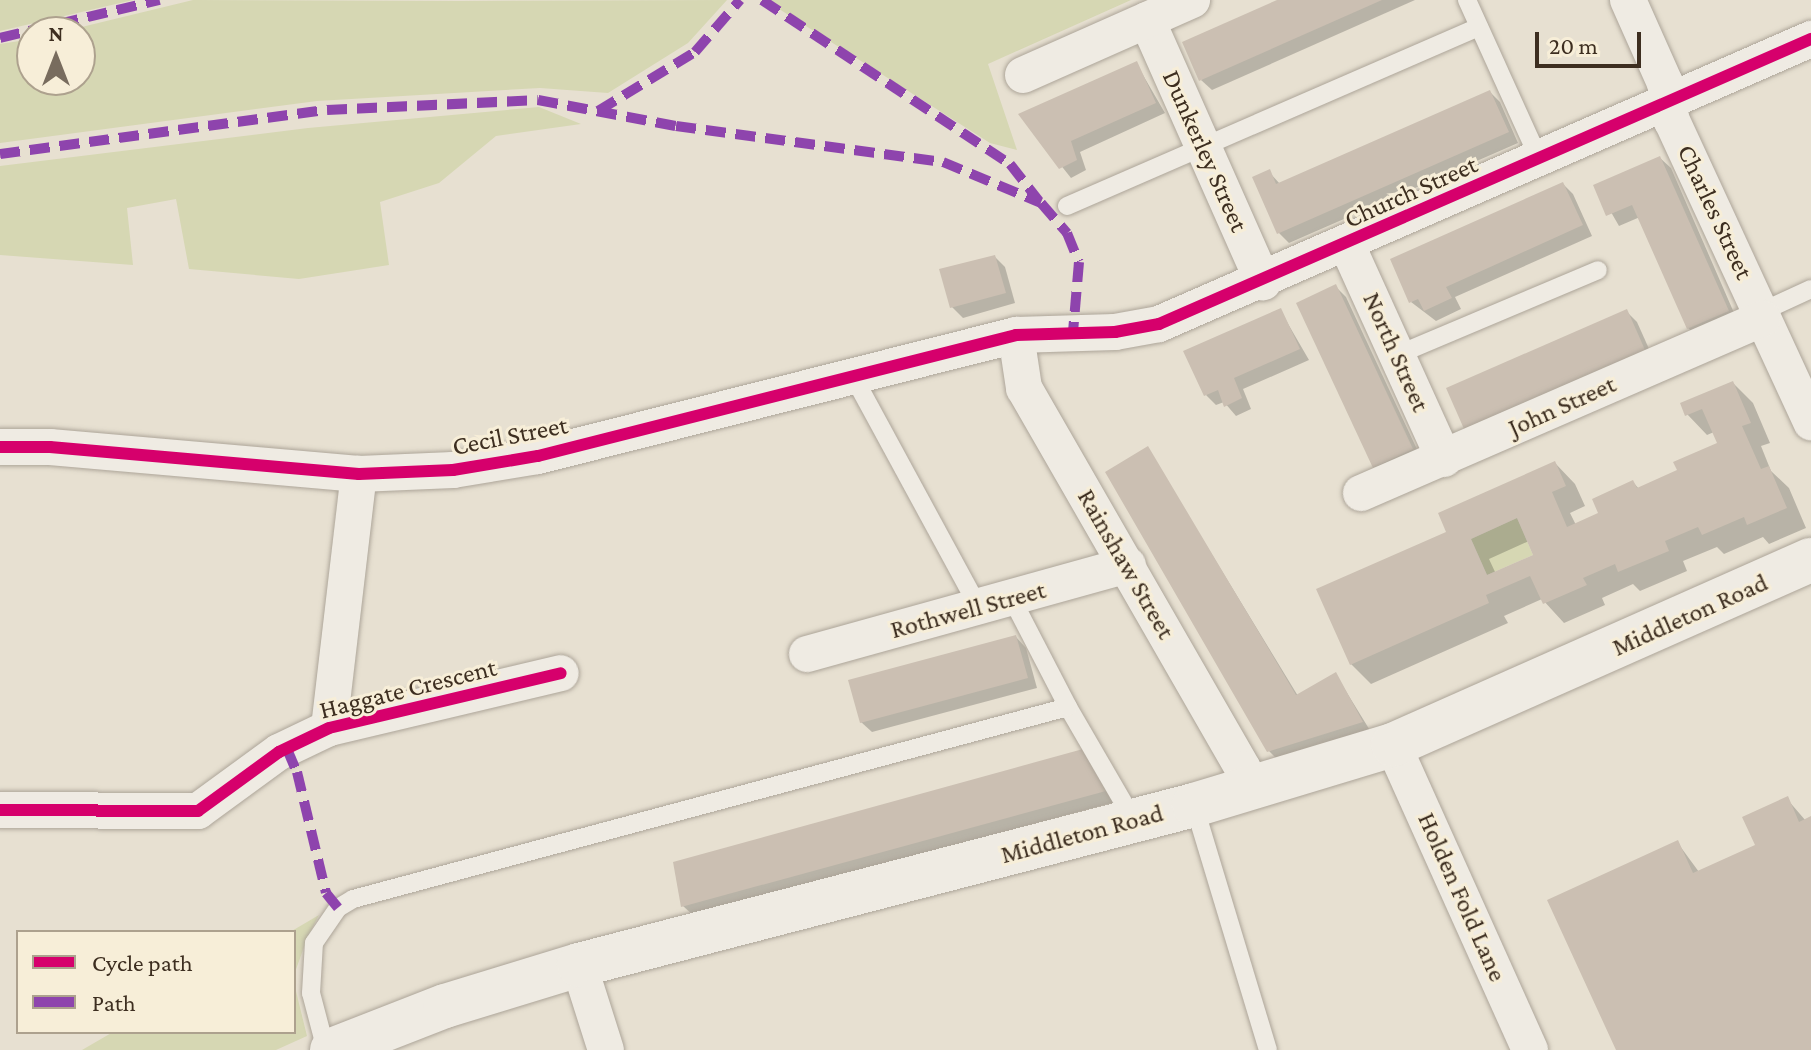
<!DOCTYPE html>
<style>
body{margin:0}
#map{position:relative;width:1811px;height:1050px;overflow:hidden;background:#e7e0d1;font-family:"Crimson Pro",serif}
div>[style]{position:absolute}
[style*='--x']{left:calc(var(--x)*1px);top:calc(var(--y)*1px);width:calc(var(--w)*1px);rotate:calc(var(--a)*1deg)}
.green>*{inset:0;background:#d6d7b3}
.shadow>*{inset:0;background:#0003}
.building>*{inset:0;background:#cbbfb2}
.roads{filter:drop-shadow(0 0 2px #ada599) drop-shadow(0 0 2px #ada599)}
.lane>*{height:18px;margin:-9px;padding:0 9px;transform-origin:9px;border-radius:9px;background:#efebe3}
.street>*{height:36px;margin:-18px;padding:0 18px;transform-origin:18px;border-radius:18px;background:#efebe3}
.secondary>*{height:44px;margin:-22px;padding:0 22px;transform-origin:22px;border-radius:22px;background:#efebe3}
.quiet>*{height:10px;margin-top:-5px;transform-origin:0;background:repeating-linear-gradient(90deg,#8e44ad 0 20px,transparent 0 30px)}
.cycleway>*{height:12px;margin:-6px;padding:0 6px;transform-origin:6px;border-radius:6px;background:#d6006c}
span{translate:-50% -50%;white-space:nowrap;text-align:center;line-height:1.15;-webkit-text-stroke:6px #f7eed8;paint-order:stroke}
.street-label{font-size:26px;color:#3d2e20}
.legend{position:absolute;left:16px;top:930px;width:280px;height:104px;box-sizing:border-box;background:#f7eed8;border:2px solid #ada18e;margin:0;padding:10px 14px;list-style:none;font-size:24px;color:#3d2e20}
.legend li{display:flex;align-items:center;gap:16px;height:40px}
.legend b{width:40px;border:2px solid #ada18e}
.north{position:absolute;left:16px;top:16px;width:80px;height:80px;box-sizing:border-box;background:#f7eed8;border:2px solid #ada18e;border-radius:50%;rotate:0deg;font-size:22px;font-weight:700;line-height:32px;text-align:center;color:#3d2e20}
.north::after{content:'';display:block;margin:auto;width:28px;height:36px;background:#786c5e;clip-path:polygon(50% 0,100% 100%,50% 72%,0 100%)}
.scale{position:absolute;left:1535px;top:32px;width:106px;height:36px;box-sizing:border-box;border:4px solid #3d2e20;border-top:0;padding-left:10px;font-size:24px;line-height:28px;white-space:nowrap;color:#3d2e20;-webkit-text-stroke:6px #f7eed8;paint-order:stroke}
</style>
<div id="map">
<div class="green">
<div style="clip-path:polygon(0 0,133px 0,0 31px)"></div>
<div style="clip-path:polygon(193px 0,460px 1px,727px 0,688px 43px,608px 93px,540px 88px,317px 101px,0 143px,0 44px,32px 39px,32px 80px,80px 80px,80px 32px,61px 32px)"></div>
<div style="clip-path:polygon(765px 0,1131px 0,988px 64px,1017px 150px,990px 143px)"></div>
<div style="clip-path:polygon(539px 107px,581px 124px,496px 136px,439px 183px,380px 202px,389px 265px,299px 279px,189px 269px,176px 199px,127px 208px,133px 265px,0 255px,0 166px,308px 128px)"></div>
<div style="clip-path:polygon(1517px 518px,1533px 555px,1487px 575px,1471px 539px)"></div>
<div style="clip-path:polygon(319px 915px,308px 936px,294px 975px,294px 932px,290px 932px)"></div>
<div style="clip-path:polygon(294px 983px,307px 1036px,276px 1050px,82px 1050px,113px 1032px,294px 1032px)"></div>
</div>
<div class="shadow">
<div style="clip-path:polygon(1282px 0,1415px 0,1212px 90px,1201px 80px)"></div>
<div style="clip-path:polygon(1136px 63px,1165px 113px,1080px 152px,1086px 170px,1071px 178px,1021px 115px)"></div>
<div style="clip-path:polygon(1490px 92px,1500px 102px,1518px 143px,1289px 243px,1279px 233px,1269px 172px,1280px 184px)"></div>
<div style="clip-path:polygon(1660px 158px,1671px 168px,1738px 322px,1699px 338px,1688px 328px,1640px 217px,1619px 226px,1596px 186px)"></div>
<div style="clip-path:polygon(1563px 184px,1573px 194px,1592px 236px,1455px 297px,1461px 309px,1436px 321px,1411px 302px)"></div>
<div style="clip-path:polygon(995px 257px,1005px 267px,1015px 303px,963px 318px,952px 307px)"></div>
<div style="clip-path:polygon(1336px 287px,1346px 297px,1422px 460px,1385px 477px,1375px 467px)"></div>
<div style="clip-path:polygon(1280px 310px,1309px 360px,1243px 389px,1251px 409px,1236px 416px,1224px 402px,1216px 405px,1206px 395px)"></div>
<div style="clip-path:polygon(1626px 311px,1637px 322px,1654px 360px,1476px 438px)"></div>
<div style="clip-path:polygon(evenodd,1733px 383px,1753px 403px,1770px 443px,1761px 446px,1771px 471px,1789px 488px,1806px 528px,1769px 544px,1763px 537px,1724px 554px,1717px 547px,1683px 561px,1687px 571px,1640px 591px,1633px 584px,1602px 598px,1605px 605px,1564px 623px,1542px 599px,1504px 616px,1508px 623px,1371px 684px,1351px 664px,1449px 533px,1555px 463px,1575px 484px,1585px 506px,1570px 513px,1576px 525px,1601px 514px,1633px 482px,1639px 489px,1680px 471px,1720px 444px,1714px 432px,1707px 435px,1687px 414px,1733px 383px,1529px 541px,1536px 556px,1496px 574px,1489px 559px,1529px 541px)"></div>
<div style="clip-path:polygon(1147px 448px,1298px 696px,1336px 675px,1371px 732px,1280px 762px,1269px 751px)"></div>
<div style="clip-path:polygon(1016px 637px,1026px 648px,1037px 688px,872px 732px,861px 722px)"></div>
<div style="clip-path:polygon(1082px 751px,1115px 802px,694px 916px,683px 906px)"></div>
<div style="clip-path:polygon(1787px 799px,1806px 821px,1811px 819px,1811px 1050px,1619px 1050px,1677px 842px,1699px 872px,1758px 846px)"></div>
</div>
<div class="building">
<div style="clip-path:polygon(1277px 0,1382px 0,1199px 81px,1182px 42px)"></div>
<div style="clip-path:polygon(1137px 61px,1156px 103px,1071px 141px,1077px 160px,1059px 169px,1018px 114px)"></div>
<div style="clip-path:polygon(1490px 90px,1509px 132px,1277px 234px,1252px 177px,1270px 169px,1276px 184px)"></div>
<div style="clip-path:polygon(1660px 156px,1729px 311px,1687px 329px,1632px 205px,1606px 216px,1593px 185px)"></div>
<div style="clip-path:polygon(1563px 182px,1583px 225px,1446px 287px,1452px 298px,1424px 311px,1418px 299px,1409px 303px,1390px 259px)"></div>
<div style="clip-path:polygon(995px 255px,1006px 293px,950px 308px,939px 269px)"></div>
<div style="clip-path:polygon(1336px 284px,1413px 449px,1373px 468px,1296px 303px)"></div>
<div style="clip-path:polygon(1281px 308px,1300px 349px,1234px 378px,1242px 398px,1224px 407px,1218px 390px,1204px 396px,1183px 351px)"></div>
<div style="clip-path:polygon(1627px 309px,1645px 350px,1464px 429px,1446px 388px)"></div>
<div style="clip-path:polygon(evenodd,1733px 381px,1751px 423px,1742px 426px,1761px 469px,1769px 466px,1787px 508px,1747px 525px,1744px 517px,1702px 535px,1698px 527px,1665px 541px,1669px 551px,1618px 572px,1615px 564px,1583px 578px,1587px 585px,1543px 604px,1530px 576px,1486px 595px,1489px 603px,1350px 665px,1316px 589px,1446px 532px,1438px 513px,1555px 461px,1566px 486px,1552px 492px,1567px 527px,1598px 513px,1592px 499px,1633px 480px,1637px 488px,1677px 470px,1673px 462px,1717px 443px,1702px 409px,1685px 416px,1680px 403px,1733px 381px,1517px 518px,1533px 555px,1487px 575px,1471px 539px,1517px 518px)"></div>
<div style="clip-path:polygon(1148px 446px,1296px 695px,1336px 672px,1363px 722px,1267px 752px,1105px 472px)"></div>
<div style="clip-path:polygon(1016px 635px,1028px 678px,860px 723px,848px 680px)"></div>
<div style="clip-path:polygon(1083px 749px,1106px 791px,681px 907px,673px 862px)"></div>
<div style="clip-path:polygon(1788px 796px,1799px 822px,1811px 816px,1811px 1050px,1616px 1050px,1547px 900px,1678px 840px,1693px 873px,1755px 845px,1742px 817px)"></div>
</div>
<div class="roads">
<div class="lane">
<div style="--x:1467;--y:0;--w:175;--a:65.6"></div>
<div style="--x:1067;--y:206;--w:449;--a:-23.5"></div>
<div style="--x:1761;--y:312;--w:55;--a:-24.7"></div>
<div style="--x:1397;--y:355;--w:218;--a:-22.9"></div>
<div style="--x:852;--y:374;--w:266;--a:61.5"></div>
<div style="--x:1068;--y:707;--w:132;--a:59.9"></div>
<div style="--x:1194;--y:805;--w:256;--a:73.2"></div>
<div style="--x:326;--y:1050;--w:59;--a:-104.7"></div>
<div style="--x:311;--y:993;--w:50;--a:-86.6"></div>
<div style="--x:314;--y:943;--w:42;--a:-55.6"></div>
<div style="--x:338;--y:908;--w:17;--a:-31"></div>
<div style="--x:353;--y:899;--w:740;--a:-15.03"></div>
<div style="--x:1068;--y:707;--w:122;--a:-117.4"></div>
</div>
<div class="street">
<div style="--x:1628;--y:0;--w:91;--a:66"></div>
<div style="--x:1665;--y:83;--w:39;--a:80"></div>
<div style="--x:1672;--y:121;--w:332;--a:65.2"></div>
<div style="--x:1147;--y:20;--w:287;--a:66.1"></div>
<div style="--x:1023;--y:75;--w:185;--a:-23.9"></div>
<div style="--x:1347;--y:245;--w:235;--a:65.6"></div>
<div style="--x:1016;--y:335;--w:54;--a:81.4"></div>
<div style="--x:1024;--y:388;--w:439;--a:60.1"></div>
<div style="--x:1243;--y:769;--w:21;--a:73"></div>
<div style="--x:0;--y:447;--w:50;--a:0"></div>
<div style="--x:50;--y:447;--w:310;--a:5"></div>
<div style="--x:359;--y:474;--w:94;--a:-2.4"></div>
<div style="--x:453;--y:470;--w:86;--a:-9.4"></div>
<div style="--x:538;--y:456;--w:493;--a:-14.2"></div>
<div style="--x:1016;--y:335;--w:99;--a:-1.7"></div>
<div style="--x:1115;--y:332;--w:45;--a:-10.3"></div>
<div style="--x:1159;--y:324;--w:712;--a:-23.61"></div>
<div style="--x:1361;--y:493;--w:438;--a:-23.5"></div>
<div style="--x:807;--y:654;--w:333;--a:-15.5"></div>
<div style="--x:329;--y:728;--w:256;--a:-83.3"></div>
<div style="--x:1393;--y:745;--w:334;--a:65.8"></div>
<div style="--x:0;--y:810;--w:198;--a:0.3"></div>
<div style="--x:198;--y:811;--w:100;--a:-36.1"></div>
<div style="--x:279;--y:752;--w:55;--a:-25.6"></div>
<div style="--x:329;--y:728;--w:238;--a:-13.3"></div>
<div style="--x:579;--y:965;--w:89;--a:72.4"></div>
</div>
<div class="secondary">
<div style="--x:332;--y:1050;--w:121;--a:-21.3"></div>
<div style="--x:445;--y:1006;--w:140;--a:-17"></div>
<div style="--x:579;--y:965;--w:635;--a:-14.58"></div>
<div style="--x:1194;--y:805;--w:208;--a:-16.8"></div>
<div style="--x:1393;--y:745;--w:457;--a:-23.9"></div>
</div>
</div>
<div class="quiet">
<div style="--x:762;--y:0;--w:297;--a:33.5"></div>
<div style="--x:1010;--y:164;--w:47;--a:51.9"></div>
<div style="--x:0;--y:38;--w:164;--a:-13.4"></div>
<div style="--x:598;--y:111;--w:114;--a:-31.3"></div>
<div style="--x:695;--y:52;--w:69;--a:-49.1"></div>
<div style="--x:0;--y:154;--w:330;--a:-7.7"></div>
<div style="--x:327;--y:110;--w:211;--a:-2.7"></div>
<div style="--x:538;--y:100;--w:140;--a:10.7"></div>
<div style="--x:676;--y:126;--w:269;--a:7.7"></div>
<div style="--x:943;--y:162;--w:106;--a:22.7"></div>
<div style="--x:1041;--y:203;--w:40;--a:49"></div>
<div style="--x:1067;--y:233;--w:31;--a:68"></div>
<div style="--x:1079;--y:262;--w:70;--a:94.9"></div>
<div style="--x:287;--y:749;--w:25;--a:67"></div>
<div style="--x:297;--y:772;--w:124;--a:76.5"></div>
<div style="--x:326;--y:893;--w:19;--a:51"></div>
</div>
<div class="cycleway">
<div style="--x:0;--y:447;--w:50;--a:0"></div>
<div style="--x:50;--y:447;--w:310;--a:5"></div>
<div style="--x:359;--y:474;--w:94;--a:-2.4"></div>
<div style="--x:453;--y:470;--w:86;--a:-9.4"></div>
<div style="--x:538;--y:456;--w:493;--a:-14.2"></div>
<div style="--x:1016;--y:335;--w:99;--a:-1.7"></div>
<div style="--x:1115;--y:332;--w:45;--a:-10.3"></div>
<div style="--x:1159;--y:324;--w:712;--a:-23.61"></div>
<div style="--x:0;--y:810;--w:198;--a:0.3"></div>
<div style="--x:198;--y:811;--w:100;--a:-36.1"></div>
<div style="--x:279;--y:752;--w:55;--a:-25.6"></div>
<div style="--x:329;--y:728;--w:238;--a:-13.3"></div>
</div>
<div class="street-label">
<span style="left:1205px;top:151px;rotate:66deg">Dunkerley Street</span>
<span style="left:1411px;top:192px;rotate:-24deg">Church Street</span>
<span style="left:1715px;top:212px;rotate:65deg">Charles Street</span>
<span style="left:1396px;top:352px;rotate:66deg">North Street</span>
<span style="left:1562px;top:406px;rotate:-24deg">John Street</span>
<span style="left:510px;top:436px;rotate:-11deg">Cecil Street</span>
<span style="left:1126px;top:564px;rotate:60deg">Rainshaw Street</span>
<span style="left:968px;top:610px;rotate:-15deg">Rothwell Street</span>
<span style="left:1690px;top:615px;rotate:-24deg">Middleton Road</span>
<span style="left:408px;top:689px;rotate:-14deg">Haggate Crescent</span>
<span style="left:1082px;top:834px;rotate:-15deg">Middleton Road</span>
<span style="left:1462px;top:897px;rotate:66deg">Holden Fold Lane</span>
</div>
<ul class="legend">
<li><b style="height:10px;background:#d6006c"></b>Cycle path</li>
<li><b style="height:10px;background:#8e44ad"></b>Path</li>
</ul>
<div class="north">N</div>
<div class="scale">20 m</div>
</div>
